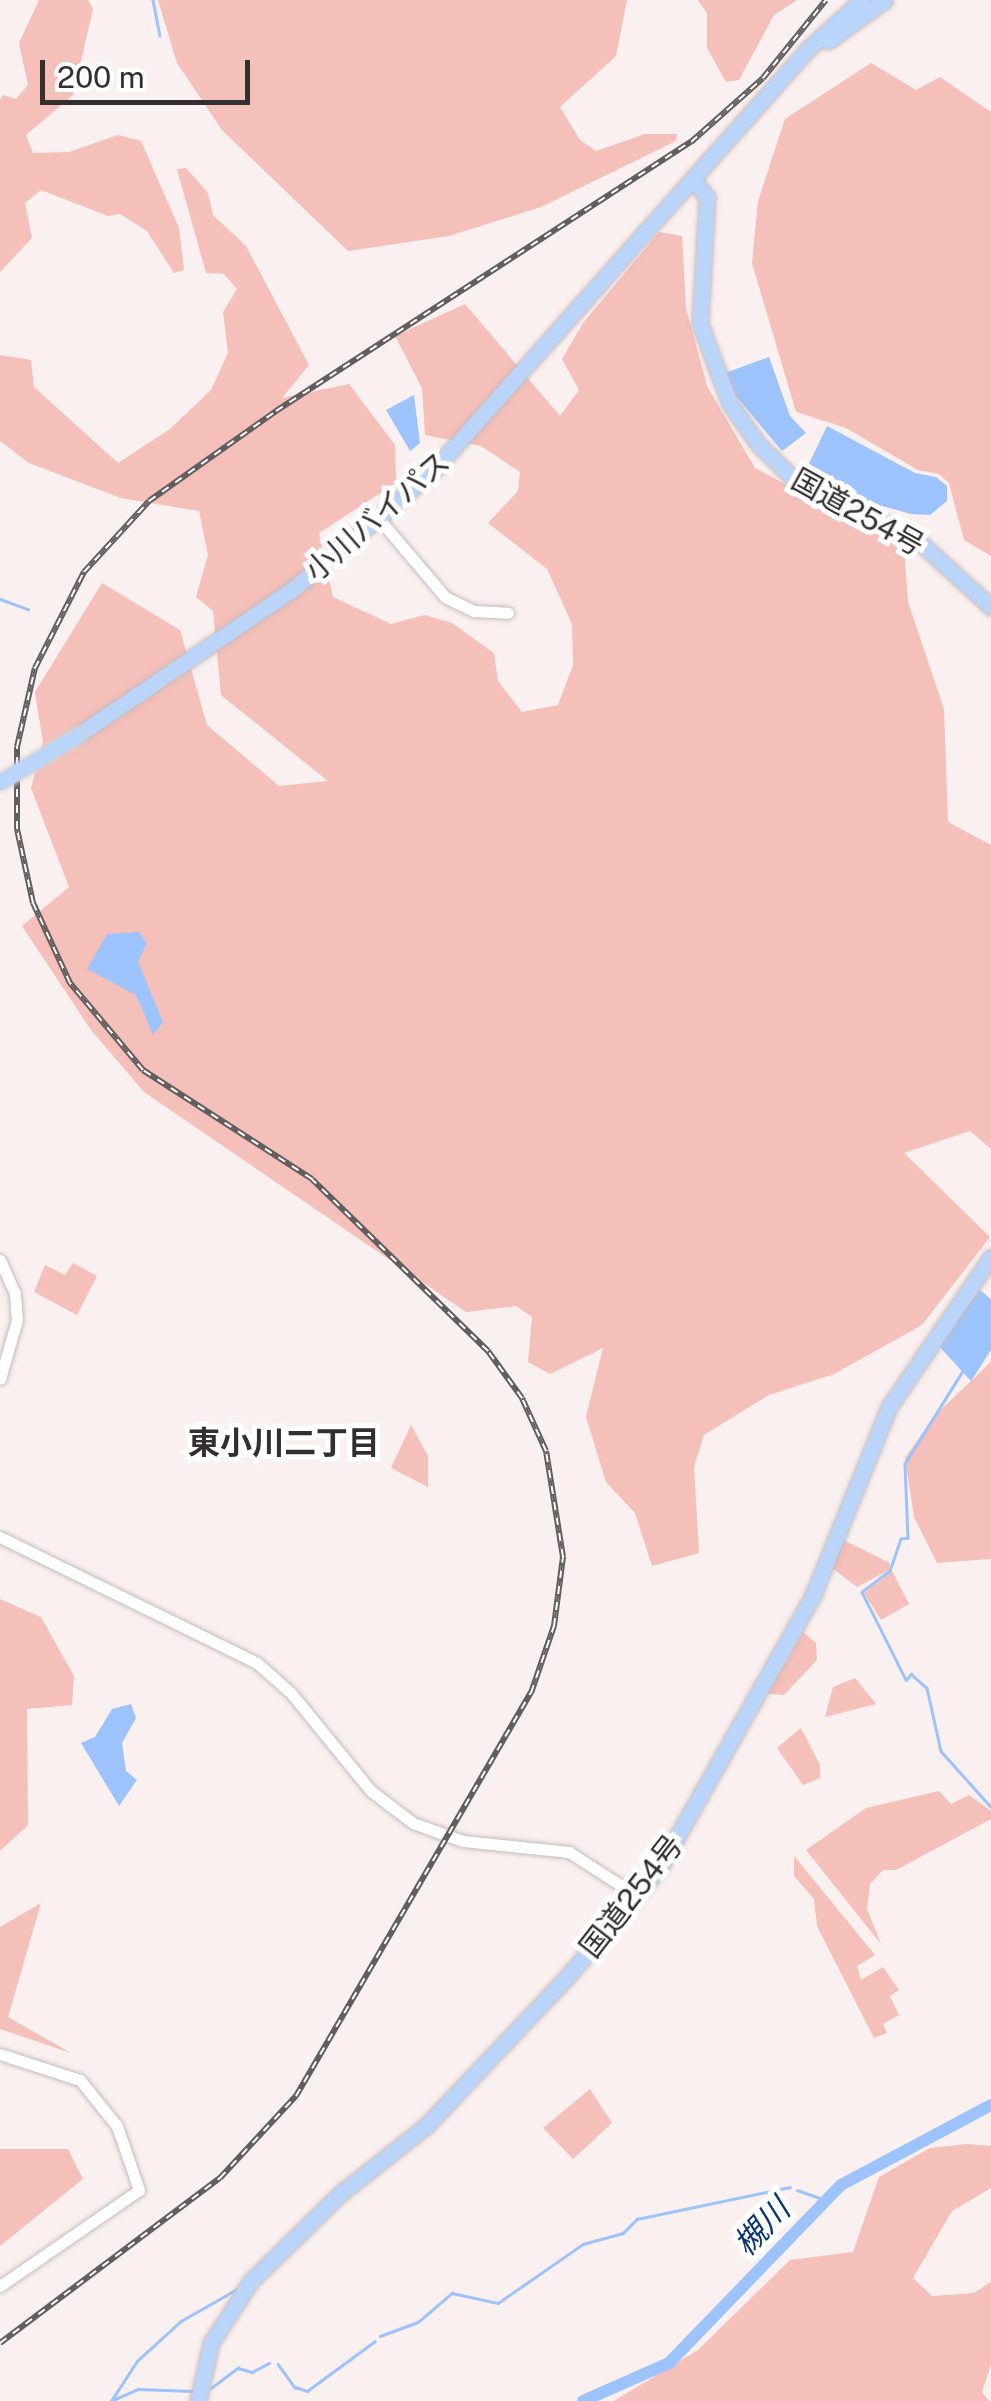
<!DOCTYPE html>
<meta charset="utf-8">
<style>
body{margin:0}
#map{position:relative;width:991px;height:2401px;overflow:hidden;background:#faf0ef;font-family:"Public Sans","Noto Sans JP",sans-serif}
div>[style]{position:absolute}
[style*='--x']{left:calc(var(--x)*1px);top:calc(var(--y)*1px);width:calc(var(--w)*1px);rotate:calc(var(--a)*1deg)}
.green>*{inset:0;background:#f5bfba}
.water>*{inset:0;background:#9dc3fc}
.stream>*{height:2.5px;margin:-1.25px;padding:0 1.25px;transform-origin:1.25px;border-radius:1.25px;background:#9dc3fc}
.river>*{height:12px;margin:-6px;padding:0 6px;transform-origin:6px;border-radius:6px;background:#9dc3fc}
.roads{filter:drop-shadow(0 0 2px #c5bcbb) drop-shadow(0 0 2px #c5bcbb)}
.secondary>*{height:11px;margin:-5.5px;padding:0 5.5px;transform-origin:5.5px;border-radius:5.5px;background:#fff}
.highway>*{height:15px;margin:-7.5px;padding:0 7.5px;transform-origin:7.5px;border-radius:7.5px;background:#bbd4fa}
.rail>*{height:6px;margin-top:-3px;transform-origin:0;background:repeating-linear-gradient(90deg,#fff 0 8px,#635e5e 0 16px);box-sizing:border-box;border-block:2px solid #635e5e}
.bridges{filter:drop-shadow(0 0 2px #d2d1d1) drop-shadow(0 0 2px #d2d1d1)}
.highway-bridge>*{height:15px;margin:-7.5px;padding:0 7.5px;transform-origin:7.5px;border-radius:7.5px;background:#bbd4fa}
span{translate:-50% -50%;white-space:nowrap;text-align:center;line-height:1.15;-webkit-text-stroke:10px #fff;paint-order:stroke}
.street-label{font-size:30px;color:#332f2f}
.neighbourhood-label{font-size:32px;color:#332f2f;font-weight:700}
.water-label{font-size:32px;color:#0b3572;font-style:italic}
.scale{position:absolute;left:40px;top:60px;width:210px;height:45px;box-sizing:border-box;border:5px solid #332f2f;border-top:0;padding-left:12px;font-size:30px;line-height:35px;white-space:nowrap;color:#332f2f;-webkit-text-stroke:8px #fff;paint-order:stroke}
</style>
<div id="map">
<div class="green">
<div style="clip-path:polygon(39px 0,88px 0,93px 9px,73px 95px,26px 135px,33px 153px,69px 152px,118px 135px,141px 141px,179px 228px,184px 270px,174px 273px,147px 231px,120px 214px,108px 216px,41px 190px,25px 203px,32px 238px,0 272px,0 100px,3px 95px,16px 99px,28px 85px,19px 43px)"></div>
<div style="clip-path:polygon(158px 0,627px 0,616px 56px,560px 107px,580px 140px,596px 151px,645px 134px,677px 134px,676px 141px,541px 207px,449px 236px,348px 251px,222px 130px,177px 63px)"></div>
<div style="clip-path:polygon(698px 0,797px 0,774px 15px,739px 80px,726px 82px,707px 48px,707px 13px)"></div>
<div style="clip-path:polygon(871px 63px,916px 90px,940px 77px,991px 112px,991px 556px,964px 540px,949px 483px,939px 474px,918px 470px,846px 428px,796px 412px,752px 263px,758px 201px,785px 119px)"></div>
<div style="clip-path:polygon(186px 168px,208px 193px,213px 215px,246px 246px,309px 365px,282px 398px,349px 384px,395px 445px,396px 483px,319px 533px,333px 597px,391px 624px,425px 615px,452px 623px,494px 653px,498px 681px,522px 712px,558px 705px,573px 665px,572px 624px,547px 569px,488px 523px,518px 491px,520px 472px,481px 446px,425px 435px,422px 388px,395px 336px,465px 304px,560px 416px,579px 390px,562px 359px,583px 323px,659px 232px,682px 236px,686px 308px,707px 386px,755px 468px,904px 547px,908px 602px,944px 709px,948px 822px,991px 845px,991px 1149px,970px 1131px,904px 1153px,990px 1237px,922px 1325px,834px 1374px,769px 1395px,704px 1435px,694px 1467px,699px 1553px,652px 1566px,635px 1513px,606px 1482px,586px 1417px,603px 1348px,550px 1374px,528px 1362px,532px 1317px,516px 1306px,466px 1312px,144px 1092px,91px 1030px,22px 926px,69px 887px,31px 788px,43px 743px,35px 692px,102px 583px,180px 630px,207px 725px,279px 786px,328px 781px,221px 695px,213px 611px,196px 597px,208px 555px,199px 511px,121px 498px,29px 463px,0 441px,0 355px,31px 360px,34px 387px,118px 463px,170px 429px,211px 390px,228px 353px,223px 312px,237px 289px,224px 274px,206px 273px,177px 169px)"></div>
<div style="clip-path:polygon(73px 1263px,97px 1276px,77px 1315px,34px 1292px,45px 1265px,65px 1275px)"></div>
<div style="clip-path:polygon(991px 1362px,991px 1559px,937px 1563px,914px 1517px,905px 1458px,935px 1415px)"></div>
<div style="clip-path:polygon(411px 1425px,428px 1456px,428px 1487px,391px 1468px)"></div>
<div style="clip-path:polygon(843px 1540px,890px 1563px,889px 1570px,857px 1587px,832px 1568px)"></div>
<div style="clip-path:polygon(892px 1571px,909px 1604px,881px 1620px,864px 1593px)"></div>
<div style="clip-path:polygon(0 1599px,41px 1617px,74px 1676px,72px 1705px,27px 1709px,28px 1825px,0 1851px)"></div>
<div style="clip-path:polygon(803px 1632px,816px 1643px,817px 1660px,784px 1695px,767px 1694px)"></div>
<div style="clip-path:polygon(855px 1678px,876px 1704px,825px 1717px,833px 1687px)"></div>
<div style="clip-path:polygon(801px 1728px,820px 1765px,820px 1778px,803px 1785px,777px 1748px)"></div>
<div style="clip-path:polygon(939px 1791px,951px 1804px,969px 1795px,991px 1811px,991px 1819px,896px 1870px,883px 1870px,870px 1884px,867px 1909px,881px 1944px,806px 1850px,866px 1808px)"></div>
<div style="clip-path:polygon(794px 1856px,875px 1955px,857px 1966px,861px 1980px,883px 1967px,899px 1990px,890px 1996px,899px 2015px,883px 2024px,887px 2033px,874px 2038px,817px 1926px,814px 1899px,794px 1876px)"></div>
<div style="clip-path:polygon(41px 1903px,8px 2017px,71px 2053px,0 2029px,0 1927px)"></div>
<div style="clip-path:polygon(590px 2089px,612px 2123px,573px 2159px,543px 2128px)"></div>
<div style="clip-path:polygon(968px 2144px,991px 2146px,991px 2188px,952px 2211px,913px 2278px,932px 2296px,974px 2293px,991px 2282px,991px 2364px,982px 2392px,989px 2401px,614px 2401px,698px 2350px,790px 2260px,853px 2252px,879px 2177px,930px 2148px)"></div>
<div style="clip-path:polygon(0 2149px,68px 2149px,83px 2179px,0 2246px)"></div>
</div>
<div class="water">
<div style="clip-path:polygon(769px 357px,790px 416px,806px 433px,782px 451px,729px 388px,725px 373px)"></div>
<div style="clip-path:polygon(414px 395px,420px 443px,410px 451px,386px 410px)"></div>
<div style="clip-path:polygon(827px 426px,915px 473px,936px 477px,947px 486px,947px 501px,930px 515px,911px 514px,821px 489px,803px 476px)"></div>
<div style="clip-path:polygon(139px 932px,147px 943px,138px 962px,163px 1022px,153px 1035px,136px 995px,87px 969px,107px 934px)"></div>
<div style="clip-path:polygon(980px 1290px,991px 1299px,991px 1350px,971px 1381px,937px 1344px)"></div>
<div style="clip-path:polygon(131px 1704px,136px 1718px,122px 1743px,126px 1771px,137px 1780px,119px 1806px,81px 1743px,95px 1737px,112px 1709px)"></div>
</div>
<div class="stream">
<div style="--x:153;--y:0;--w:36;--a:79"></div>
<div style="--x:0;--y:599;--w:30;--a:20"></div>
<div style="--x:965;--y:1368;--w:113;--a:122"></div>
<div style="--x:905;--y:1464;--w:74;--a:87.7"></div>
<div style="--x:908;--y:1538;--w:7;--a:172"></div>
<div style="--x:901;--y:1539;--w:34;--a:109"></div>
<div style="--x:890;--y:1571;--w:35;--a:143"></div>
<div style="--x:862;--y:1592;--w:98;--a:63.4"></div>
<div style="--x:906;--y:1680;--w:8;--a:-50"></div>
<div style="--x:911;--y:1674;--w:21;--a:41"></div>
<div style="--x:927;--y:1688;--w:65;--a:77.5"></div>
<div style="--x:941;--y:1751;--w:75;--a:48.2"></div>
<div style="--x:797;--y:2190;--w:31;--a:19"></div>
<div style="--x:380;--y:2336;--w:40;--a:-20.2"></div>
<div style="--x:418;--y:2322;--w:45;--a:-40.5"></div>
<div style="--x:452;--y:2293;--w:47;--a:12.3"></div>
<div style="--x:498;--y:2303;--w:103;--a:-34.8"></div>
<div style="--x:583;--y:2244;--w:41;--a:-15.4"></div>
<div style="--x:623;--y:2233;--w:20;--a:-45"></div>
<div style="--x:637;--y:2219;--w:156;--a:-11.8"></div>
<div style="--x:278;--y:2364;--w:29;--a:54"></div>
<div style="--x:295;--y:2387;--w:13;--a:18"></div>
<div style="--x:307;--y:2391;--w:84;--a:-36.3"></div>
<div style="--x:211;--y:2388;--w:34;--a:-37"></div>
<div style="--x:238;--y:2368;--w:15;--a:16"></div>
<div style="--x:252;--y:2372;--w:19;--a:-28"></div>
<div style="--x:113;--y:2400;--w:27;--a:-24"></div>
<div style="--x:138;--y:2389;--w:54;--a:2.1"></div>
<div style="--x:111;--y:2401;--w:48;--a:-57"></div>
<div style="--x:137;--y:2361;--w:59;--a:-42.3"></div>
<div style="--x:181;--y:2321;--w:64;--a:-29.7"></div>
</div>
<div class="river">
<div style="--x:583;--y:2401;--w:94;--a:-23.8"></div>
<div style="--x:669;--y:2363;--w:248;--a:-46"></div>
<div style="--x:841;--y:2185;--w:170;--a:-28.1"></div>
</div>
<div class="roads">
<div class="secondary">
<div style="--x:380;--y:520;--w:101;--a:49.8"></div>
<div style="--x:445;--y:597;--w:32;--a:26"></div>
<div style="--x:474;--y:611;--w:34;--a:3"></div>
<div style="--x:0;--y:1260;--w:37;--a:66"></div>
<div style="--x:15;--y:1294;--w:26;--a:86"></div>
<div style="--x:17;--y:1320;--w:61;--a:106.1"></div>
<div style="--x:0;--y:1537;--w:286;--a:26.1"></div>
<div style="--x:257;--y:1663;--w:45;--a:41.4"></div>
<div style="--x:291;--y:1693;--w:127;--a:50.8"></div>
<div style="--x:371;--y:1791;--w:53;--a:37.3"></div>
<div style="--x:413;--y:1823;--w:53;--a:19.8"></div>
<div style="--x:463;--y:1841;--w:107;--a:5.9"></div>
<div style="--x:569;--y:1852;--w:81;--a:32.9"></div>
<div style="--x:0;--y:2054;--w:84;--a:18"></div>
<div style="--x:80;--y:2080;--w:59;--a:51.2"></div>
<div style="--x:117;--y:2126;--w:68;--a:71"></div>
<div style="--x:139;--y:2190;--w:169;--a:145.4"></div>
</div>
<div class="highway">
<div style="--x:828;--y:41;--w:70;--a:-35.7"></div>
<div style="--x:694;--y:181;--w:21;--a:51"></div>
<div style="--x:707;--y:197;--w:127;--a:93.2"></div>
<div style="--x:700;--y:324;--w:85;--a:69.4"></div>
<div style="--x:730;--y:404;--w:49;--a:55"></div>
<div style="--x:758;--y:444;--w:64;--a:44.4"></div>
<div style="--x:804;--y:489;--w:120;--a:23.6"></div>
<div style="--x:914;--y:537;--w:104;--a:42.3"></div>
<div style="--x:78;--y:735;--w:260;--a:-34.2"></div>
<div style="--x:293;--y:589;--w:182;--a:-40.1"></div>
<div style="--x:432;--y:472;--w:566;--a:-48.37"></div>
<div style="--x:808;--y:49;--w:73;--a:-42.2"></div>
<div style="--x:198;--y:2401;--w:59;--a:-77.4"></div>
<div style="--x:211;--y:2343;--w:74;--a:-57.2"></div>
<div style="--x:251;--y:2281;--w:126;--a:-44.4"></div>
<div style="--x:341;--y:2193;--w:110;--a:-38.3"></div>
<div style="--x:427;--y:2125;--w:204;--a:-46.6"></div>
<div style="--x:567;--y:1977;--w:144;--a:-49.8"></div>
<div style="--x:660;--y:1867;--w:312;--a:-60.6"></div>
<div style="--x:813;--y:1595;--w:203;--a:-68"></div>
<div style="--x:889;--y:1407;--w:181;--a:-55.8"></div>
</div>
</div>
<div class="rail">
<div style="--x:0;--y:2343;--w:275;--a:-36.9"></div>
<div style="--x:220;--y:2178;--w:112;--a:-47.2"></div>
<div style="--x:296;--y:2096;--w:467;--a:-59.8"></div>
<div style="--x:531;--y:1693;--w:71;--a:-71.1"></div>
<div style="--x:554;--y:1626;--w:70;--a:-82.6"></div>
<div style="--x:563;--y:1557;--w:107;--a:-99.1"></div>
<div style="--x:546;--y:1451;--w:58;--a:-114.4"></div>
<div style="--x:522;--y:1398;--w:58;--a:-125.9"></div>
<div style="--x:488;--y:1351;--w:246;--a:-135.7"></div>
<div style="--x:312;--y:1179;--w:201;--a:-147.2"></div>
<div style="--x:143;--y:1070;--w:114;--a:-130"></div>
<div style="--x:70;--y:983;--w:88;--a:-114.8"></div>
<div style="--x:33;--y:903;--w:76;--a:-102.2"></div>
<div style="--x:17;--y:829;--w:82;--a:-90"></div>
<div style="--x:17;--y:747;--w:81;--a:-77.2"></div>
<div style="--x:35;--y:668;--w:108;--a:-63"></div>
<div style="--x:84;--y:572;--w:96;--a:-47.5"></div>
<div style="--x:149;--y:501;--w:156;--a:-35.3"></div>
<div style="--x:276;--y:411;--w:495;--a:-33"></div>
<div style="--x:691;--y:142;--w:96;--a:-41.6"></div>
<div style="--x:763;--y:78;--w:100;--a:-51.1"></div>
</div>
<div class="bridges">
<div class="highway-bridge">
<div style="--x:0;--y:782;--w:91;--a:-31.1"></div>
</div>
</div>
<div class="street-label">
<span style="left:858px;top:512px;rotate:29deg">国道254号</span>
<span style="left:377px;top:516px;rotate:-41deg">小川バイパス</span>
<span style="left:631px;top:1896px;rotate:-52deg">国道254号</span>
</div>
<div class="neighbourhood-label">
<span style="left:284px;top:1443px">東小川二丁目</span>
</div>
<div class="water-label">
<span style="left:762px;top:2227px;rotate:-46deg">槻川</span>
</div>
<div class="scale">200 m</div>
</div>
